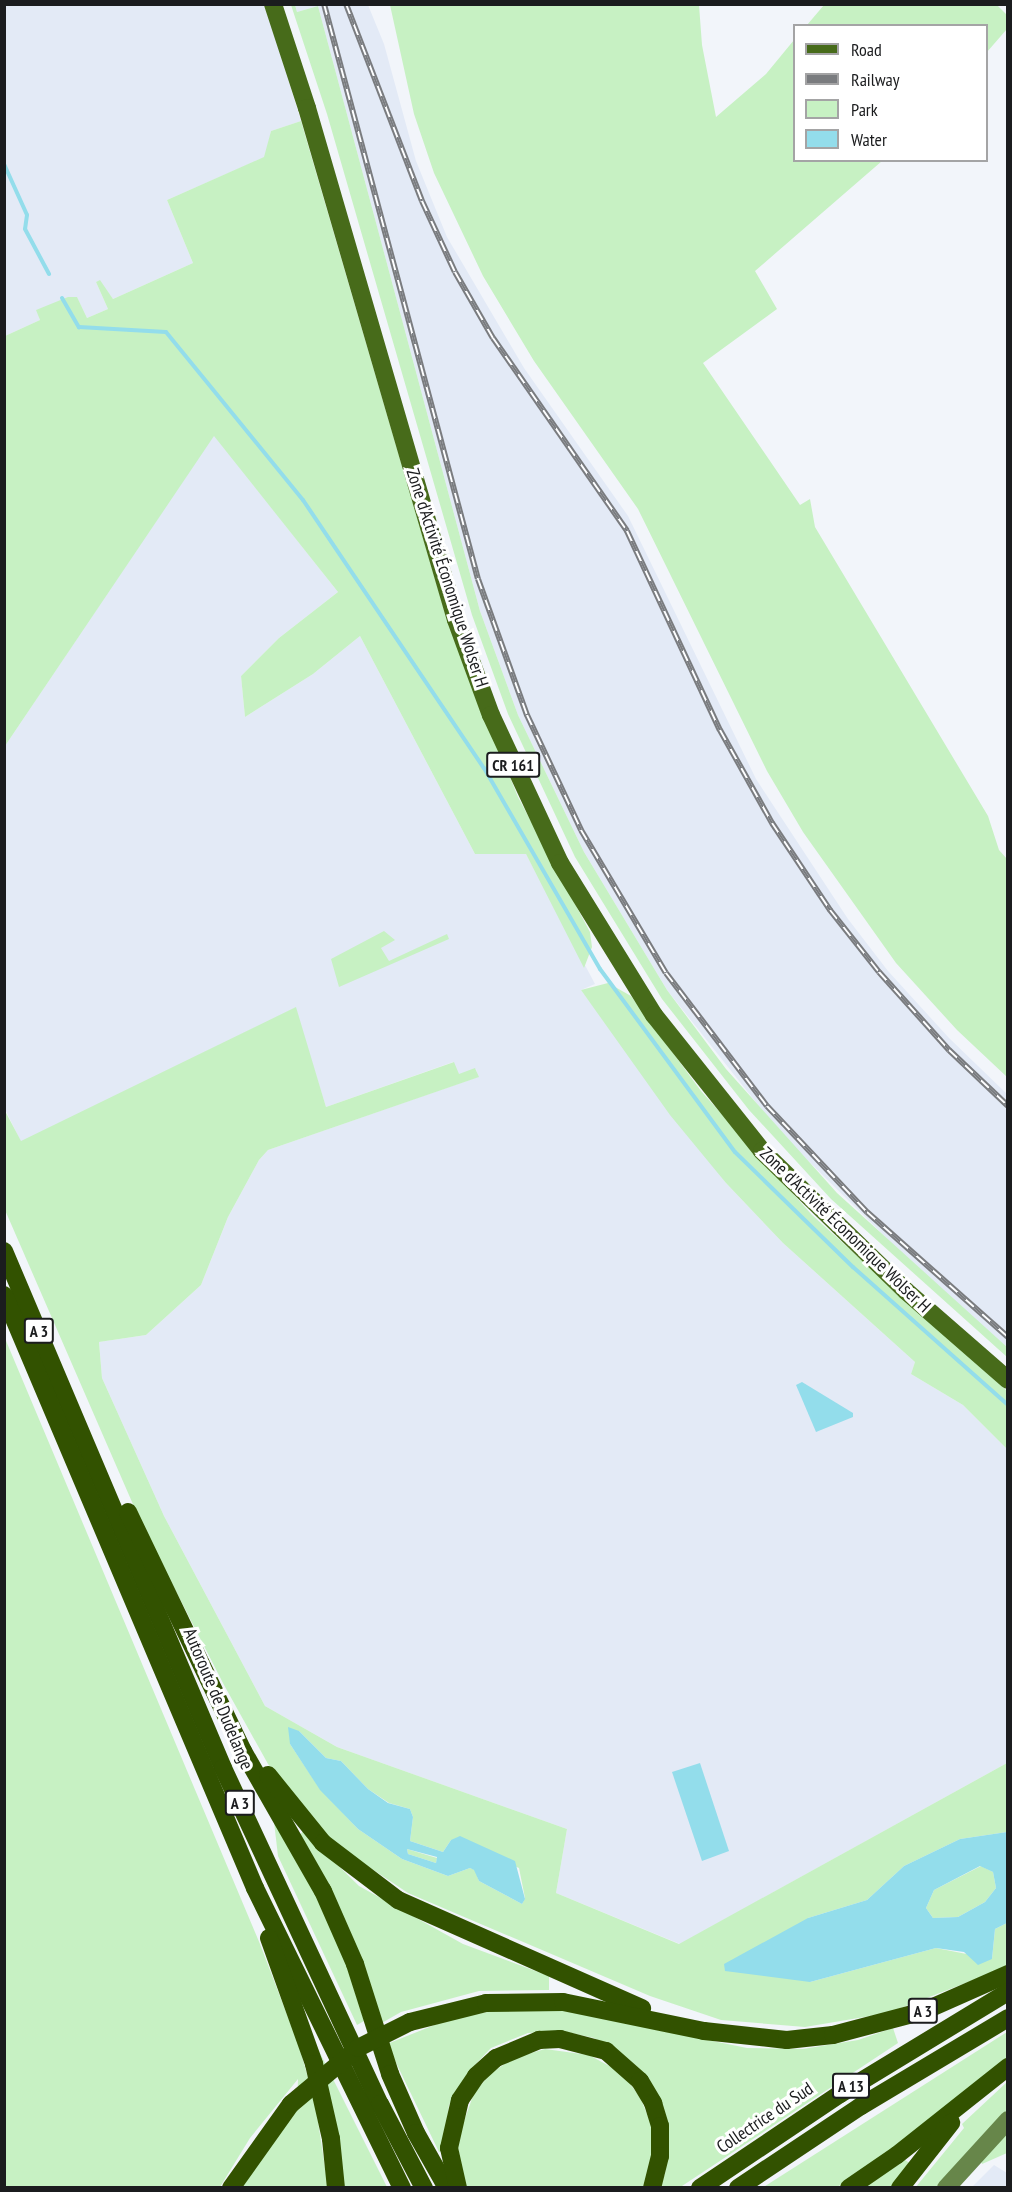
<!DOCTYPE html>
<meta charset="utf-8">
<style>
body{margin:0}
#map{position:relative;width:1012px;height:2192px;overflow:hidden;background:#f2f5fa;font-family:"PT Sans Narrow",sans-serif}
div>[style]{position:absolute}
[style*='--x']{left:calc(var(--x)*1px);top:calc(var(--y)*1px);width:calc(var(--w)*1px);rotate:calc(var(--a)*1deg)}
.built>*{inset:0;background:#e3eaf6}
.green>*{inset:0;background:#c7f1c3}
.water>*{inset:0;background:#93ddeb}
.stream>*{height:4px;margin:-2px;padding:0 2px;transform-origin:2px;border-radius:2px;background:#93ddeb}
.secondary>*{height:18px;margin:-9px;padding:0 9px;transform-origin:9px;border-radius:9px;background:#67864a}
.primary>*{height:18px;margin:-9px;padding:0 9px;transform-origin:9px;border-radius:9px;background:#476b1a}
.highway>*{height:18px;margin:-9px;padding:0 9px;transform-origin:9px;border-radius:9px;background:#325200}
.rail>*{height:6px;margin-top:-3px;transform-origin:0;background:repeating-linear-gradient(90deg,#fff 0 11px,#7a7c7f 0 22px);box-sizing:border-box;border-block:2px solid #7a7c7f}
.highway-bridge>*{height:18px;margin:-9px;padding:0 9px;transform-origin:9px;border-radius:9px;background:#325200}
span{translate:-50% -50%;white-space:nowrap;text-align:center;line-height:1.15;-webkit-text-stroke:6px #fff;paint-order:stroke}
.shield-label span{padding:2px 4px;background:#fff;border:2px solid;border-radius:4px;-webkit-text-stroke-width:0}
.shield-label{font-size:16px;color:#1b1c1e;font-weight:700}
.street-label{font-size:18px;color:#1b1c1e}
.frame{position:absolute;inset:0;border:6px solid #1b1c1e;pointer-events:none}
.legend{position:absolute;left:793px;top:24px;width:195px;height:138px;box-sizing:border-box;background:#fff;border:2px solid #a4a4a5;margin:0;padding:8px 10px;list-style:none;font-size:18px;color:#1b1c1e}
.legend li{display:flex;align-items:center;gap:12px;height:30px}
.legend b{width:30px;border:2px solid #a4a4a5}
</style>
<div id="map">
<div class="built">
<div style="clip-path:polygon(5px 5px,265px 5px,301px 121px,271px 131px,265px 157px,167px 200px,193px 263px,113px 299px,100px 281px,96px 282px,108px 309px,87px 318px,77px 298px,37px 310px,40px 320px,5px 336px)"></div>
<div style="clip-path:polygon(295px 5px,368px 5px,384px 44px,416px 161px,447px 237px,524px 368px,628px 516px,756px 779px,848px 919px,888px 971px,949px 1038px,1007px 1094px,1007px 1347px,921px 1272px,781px 1134px,667px 990px,584px 852px,518px 715px,480px 611px,318px 6px,297px 12px)"></div>
<div style="clip-path:polygon(214px 435px,338px 592px,279px 638px,241px 676px,245px 717px,313px 674px,360px 636px,475px 854px,526px 854px,595px 984px,581px 990px,726px 1183px,783px 1243px,915px 1362px,911px 1374px,963px 1405px,1007px 1449px,1007px 1763px,680px 1944px,556px 1893px,567px 1829px,337px 1747px,265px 1706px,164px 1516px,102px 1378px,99px 1342px,146px 1335px,201px 1285px,228px 1217px,259px 1160px,268px 1150px,478px 1077px,476px 1069px,458px 1075px,453px 1062px,326px 1107px,295px 1008px,21px 1142px,5px 1109px,5px 746px)"></div>
<div style="clip-path:polygon(994px 2165px,1007px 2173px,1007px 2187px,971px 2188px)"></div>
</div>
<div class="green">
<div style="clip-path:polygon(291px 5px,295px 5px,297px 12px,318px 6px,480px 611px,518px 715px,584px 852px,667px 990px,726px 1069px,837px 1193px,1007px 1347px,1007px 1357px,831px 1199px,749px 1110px,662px 999px,575px 857px,508px 714px,472px 615px,327px 114px)"></div>
<div style="clip-path:polygon(390px 5px,699px 5px,702px 45px,716px 117px,766px 74px,794px 40px,794px 160px,882px 161px,755px 271px,777px 309px,703px 363px,800px 505px,810px 499px,815px 527px,988px 816px,999px 850px,1007px 859px,1007px 1077px,957px 1030px,896px 963px,803px 832px,767px 771px,638px 509px,534px 361px,483px 276px,434px 173px,414px 114px)"></div>
<div style="clip-path:polygon(824px 5px,997px 5px,1007px 15px,1007px 29px,987px 52px,986px 26px,807px 25px)"></div>
<div style="clip-path:polygon(301px 121px,448px 623px,518px 797px,590px 932px,592px 947px,584px 968px,526px 854px,475px 854px,360px 636px,313px 674px,245px 717px,241px 676px,279px 638px,338px 592px,214px 436px,5px 746px,5px 336px,40px 320px,36px 310px,68px 297px,77px 297px,87px 318px,108px 309px,96px 282px,100px 280px,113px 299px,193px 263px,167px 200px,264px 157px,271px 131px)"></div>
<div style="clip-path:polygon(384px 931px,395px 940px,381px 948px,389px 961px,447px 934px,449px 939px,339px 987px,331px 959px)"></div>
<div style="clip-path:polygon(608px 983px,631px 996px,701px 1091px,812px 1215px,1007px 1391px,1007px 1449px,963px 1405px,911px 1374px,915px 1362px,783px 1243px,726px 1183px,670px 1115px,581px 990px)"></div>
<div style="clip-path:polygon(evenodd,296px 1007px,326px 1107px,454px 1062px,459px 1074px,475px 1068px,479px 1077px,268px 1150px,259px 1160px,228px 1217px,201px 1285px,146px 1335px,99px 1342px,102px 1378px,164px 1516px,265px 1706px,337px 1747px,567px 1829px,556px 1893px,679px 1944px,1007px 1763px,1007px 1832px,960px 1839px,904px 1866px,867px 1900px,808px 1918px,810px 1982px,936px 1948px,992px 1959px,995px 1929px,1007px 1923px,1007px 1967px,888px 2013px,805px 2027px,721px 2020px,650px 1996px,408px 1893px,339px 1847px,300px 1807px,268px 1764px,224px 1685px,142px 1525px,5px 1210px,4px 1109px,21px 1141px,296px 1007px,299px 1731px,326px 1758px,341px 1761px,368px 1789px,389px 1803px,410px 1809px,413px 1817px,410px 1841px,443px 1852px,451px 1840px,519px 1868px,525px 1898px,522px 1904px,479px 1881px,475px 1870px,470px 1868px,448px 1876px,402px 1859px,358px 1829px,320px 1789px,290px 1744px,299px 1731px)"></div>
<div style="clip-path:polygon(4px 1336px,260px 1944px,299px 2046px,315px 2102px,328px 2187px,241px 2187px,297px 2108px,298px 2079px,250px 2138px,220px 2187px,5px 2187px)"></div>
<div style="clip-path:polygon(274px 1822px,315px 1894px,345px 1960px,364px 2021px,357px 2025px,278px 1856px)"></div>
<div style="clip-path:polygon(303px 1831px,359px 1886px,463px 1944px,549px 1976px,549px 1990px,479px 1991px,401px 2012px,380px 2024px,349px 1928px,300px 1835px)"></div>
<div style="clip-path:polygon(407px 1849px,437px 1858px,436px 1863px,408px 1854px)"></div>
<div style="clip-path:polygon(981px 1866px,993px 1872px,996px 1888px,985px 1902px,958px 1917px,933px 1918px,926px 1908px,934px 1890px)"></div>
<div style="clip-path:polygon(556px 2009px,747px 2048px,803px 2049px,858px 2040px,893px 2028px,898px 2043px,679px 2188px,659px 2187px,665px 2174px,668px 2143px,634px 2064px,594px 2038px,562px 2031px,528px 2033px,491px 2048px,470px 2070px,449px 2105px,443px 2150px,439px 2152px,387px 2044px,447px 2020px,497px 2010px)"></div>
<div style="clip-path:polygon(1007px 2032px,1007px 2059px,884px 2159px,837px 2187px,762px 2188px)"></div>
<div style="clip-path:polygon(314px 2041px,387px 2187px,340px 2187px)"></div>
<div style="clip-path:polygon(545px 2049px,589px 2055px,622px 2073px,640px 2097px,654px 2131px,653px 2162px,643px 2187px,465px 2187px,457px 2141px,474px 2093px,491px 2073px,514px 2058px)"></div>
<div style="clip-path:polygon(1007px 2082px,1007px 2110px,936px 2187px,915px 2188px,964px 2128px,962px 2124px)"></div>
<div style="clip-path:polygon(1007px 2130px,1007px 2153px,982px 2164px,981px 2161px)"></div>
<div style="clip-path:polygon(905px 2160px,911px 2164px,894px 2187px,863px 2188px)"></div>
</div>
<div class="water">
<div style="clip-path:polygon(802px 1382px,853px 1413px,853px 1417px,816px 1432px,796px 1385px)"></div>
<div style="clip-path:polygon(evenodd,288px 1727px,299px 1731px,326px 1758px,341px 1761px,368px 1789px,388px 1803px,410px 1809px,413px 1817px,410px 1841px,443px 1852px,451px 1840px,460px 1836px,515px 1861px,525px 1899px,522px 1904px,479px 1881px,474px 1870px,470px 1868px,448px 1876px,402px 1859px,358px 1829px,320px 1790px,290px 1744px,288px 1727px,407px 1849px,437px 1857px,436px 1863px,408px 1854px,407px 1849px)"></div>
<div style="clip-path:polygon(700px 1763px,729px 1851px,702px 1861px,672px 1772px)"></div>
<div style="clip-path:polygon(evenodd,1007px 1832px,1007px 1923px,995px 1929px,992px 1959px,978px 1965px,964px 1952px,936px 1948px,810px 1982px,725px 1971px,724px 1964px,808px 1918px,867px 1900px,904px 1866px,960px 1839px,1007px 1832px,980px 1866px,993px 1872px,996px 1888px,985px 1902px,958px 1917px,933px 1918px,926px 1908px,934px 1890px,980px 1866px)"></div>
</div>
<div class="stream">
<div style="--x:4;--y:164;--w:56;--a:65.7"></div>
<div style="--x:27;--y:215;--w:14;--a:98"></div>
<div style="--x:25;--y:229;--w:51;--a:61.9"></div>
<div style="--x:62;--y:298;--w:34;--a:60"></div>
<div style="--x:79;--y:327;--w:87;--a:3.3"></div>
<div style="--x:166;--y:332;--w:217;--a:50.8"></div>
<div style="--x:303;--y:500;--w:323;--a:56"></div>
<div style="--x:484;--y:768;--w:232;--a:60"></div>
<div style="--x:600;--y:969;--w:227;--a:53.6"></div>
<div style="--x:735;--y:1152;--w:165;--a:44.3"></div>
<div style="--x:853;--y:1267;--w:208;--a:41.7"></div>
</div>
<div class="secondary">
<div style="--x:946;--y:2188;--w:92;--a:-47.6"></div>
</div>
<div class="primary">
<div style="--x:273;--y:4;--w:109;--a:71.9"></div>
<div style="--x:307;--y:108;--w:533;--a:73.77"></div>
<div style="--x:456;--y:620;--w:101;--a:69.8"></div>
<div style="--x:491;--y:715;--w:163;--a:65"></div>
<div style="--x:560;--y:863;--w:179;--a:58.3"></div>
<div style="--x:654;--y:1015;--w:174;--a:51.5"></div>
<div style="--x:762;--y:1151;--w:201;--a:44.2"></div>
<div style="--x:906;--y:1291;--w:135;--a:41.1"></div>
</div>
<div class="highway">
<div style="--x:4;--y:1251;--w:561;--a:67.04"></div>
<div style="--x:223;--y:1768;--w:371;--a:65"></div>
<div style="--x:380;--y:2104;--w:95;--a:62.4"></div>
<div style="--x:4;--y:1295;--w:644;--a:67.06"></div>
<div style="--x:255;--y:1888;--w:334;--a:63.9"></div>
<div style="--x:128;--y:1512;--w:265;--a:64.3"></div>
<div style="--x:243;--y:1751;--w:161;--a:60.3"></div>
<div style="--x:323;--y:1891;--w:80;--a:66.3"></div>
<div style="--x:355;--y:1964;--w:115;--a:72.3"></div>
<div style="--x:390;--y:2074;--w:64;--a:66.2"></div>
<div style="--x:416;--y:2133;--w:63;--a:60.6"></div>
<div style="--x:268;--y:1775;--w:87;--a:51"></div>
<div style="--x:323;--y:1843;--w:94;--a:37.2"></div>
<div style="--x:398;--y:1900;--w:267;--a:23.9"></div>
<div style="--x:269;--y:1938;--w:134;--a:70.3"></div>
<div style="--x:314;--y:2064;--w:77;--a:77.2"></div>
<div style="--x:331;--y:2139;--w:49;--a:84.2"></div>
<div style="--x:410;--y:2022;--w:78;--a:-14"></div>
<div style="--x:486;--y:2003;--w:77;--a:-0.7"></div>
<div style="--x:563;--y:2002;--w:144;--a:11.6"></div>
<div style="--x:704;--y:2031;--w:83;--a:6.2"></div>
<div style="--x:787;--y:2040;--w:46;--a:-6.2"></div>
<div style="--x:833;--y:2035;--w:94;--a:-14.8"></div>
<div style="--x:924;--y:2011;--w:92;--a:-23.8"></div>
<div style="--x:231;--y:2188;--w:103;--a:-54.5"></div>
<div style="--x:458;--y:2188;--w:41;--a:-102.7"></div>
<div style="--x:449;--y:2148;--w:49;--a:-77.1"></div>
<div style="--x:460;--y:2100;--w:29;--a:-56"></div>
<div style="--x:476;--y:2076;--w:27;--a:-42"></div>
<div style="--x:496;--y:2058;--w:47;--a:-22.7"></div>
<div style="--x:539;--y:2040;--w:21;--a:-3"></div>
<div style="--x:560;--y:2039;--w:48;--a:14.6"></div>
<div style="--x:606;--y:2051;--w:45;--a:41.4"></div>
<div style="--x:640;--y:2081;--w:26;--a:59"></div>
<div style="--x:653;--y:2103;--w:24;--a:73"></div>
<div style="--x:660;--y:2126;--w:30;--a:90"></div>
<div style="--x:660;--y:2156;--w:33;--a:104"></div>
<div style="--x:700;--y:2188;--w:169;--a:-33.9"></div>
<div style="--x:840;--y:2094;--w:197;--a:-31.3"></div>
<div style="--x:738;--y:2188;--w:148;--a:-33.7"></div>
<div style="--x:861;--y:2106;--w:171;--a:-30.9"></div>
<div style="--x:849;--y:2188;--w:58;--a:-34.5"></div>
<div style="--x:897;--y:2155;--w:142;--a:-38.4"></div>
<div style="--x:900;--y:2188;--w:83;--a:-51.9"></div>
</div>
<div class="rail">
<div style="--x:324;--y:4;--w:595;--a:75.01"></div>
<div style="--x:478;--y:579;--w:145;--a:70.2"></div>
<div style="--x:527;--y:715;--w:127;--a:64.8"></div>
<div style="--x:581;--y:830;--w:166;--a:59.3"></div>
<div style="--x:666;--y:973;--w:167;--a:52.8"></div>
<div style="--x:767;--y:1106;--w:146;--a:46.7"></div>
<div style="--x:867;--y:1212;--w:188;--a:41.6"></div>
<div style="--x:346;--y:4;--w:211;--a:68.9"></div>
<div style="--x:422;--y:201;--w:78;--a:65.1"></div>
<div style="--x:455;--y:272;--w:76;--a:60.1"></div>
<div style="--x:493;--y:338;--w:235;--a:55.2"></div>
<div style="--x:627;--y:531;--w:220;--a:65"></div>
<div style="--x:720;--y:730;--w:107;--a:60.8"></div>
<div style="--x:772;--y:823;--w:105;--a:56.3"></div>
<div style="--x:830;--y:910;--w:79;--a:51.7"></div>
<div style="--x:879;--y:972;--w:105;--a:48.1"></div>
<div style="--x:949;--y:1050;--w:81;--a:43.5"></div>
</div>
<div class="highway-bridge">
<div style="--x:291;--y:2104;--w:87;--a:-39.9"></div>
<div style="--x:358;--y:2048;--w:58;--a:-26.6"></div>
</div>
<div class="shield-label">
<span style="left:513px;top:765px">CR 161</span>
<span style="left:39px;top:1331px">A 3</span>
<span style="left:240px;top:1803px">A 3</span>
<span style="left:923px;top:2011px">A 3</span>
<span style="left:851px;top:2086px">A 13</span>
</div>
<div class="street-label">
<span style="left:447px;top:578px;rotate:72deg">Zone d'Activité Économique Wolser H</span>
<span style="left:845px;top:1230px;rotate:44deg">Zone d'Activité Économique Wolser H</span>
<span style="left:218px;top:1699px;rotate:67deg">Autoroute de Dudelange</span>
<span style="left:765px;top:2118px;rotate:-34deg">Collectrice du Sud</span>
</div>
<div class="frame"></div>
<ul class="legend">
<li><b style="height:8px;background:#476b1a"></b>Road</li>
<li><b style="height:8px;background:#7a7c7f"></b>Railway</li>
<li><b style="height:16px;background:#c7f1c3"></b>Park</li>
<li><b style="height:16px;background:#93ddeb"></b>Water</li>
</ul>
</div>
